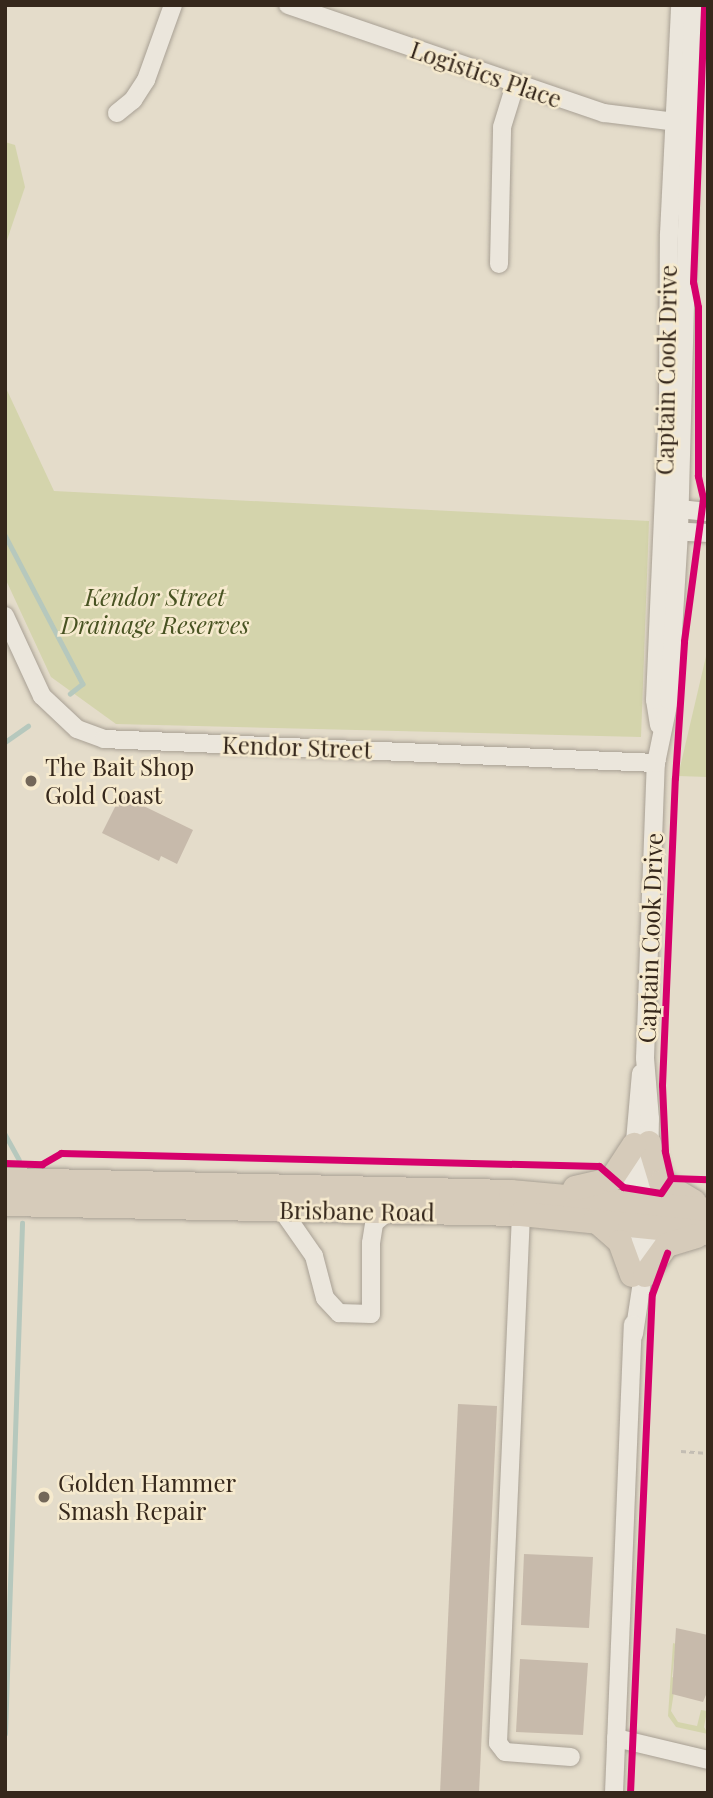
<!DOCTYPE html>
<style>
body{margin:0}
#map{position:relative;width:713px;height:1798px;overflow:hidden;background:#e4dcca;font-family:"Playfair Display",serif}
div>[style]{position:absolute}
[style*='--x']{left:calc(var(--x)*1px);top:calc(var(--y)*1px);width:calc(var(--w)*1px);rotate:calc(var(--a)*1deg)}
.green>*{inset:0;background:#d4d4ac}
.stream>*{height:4.5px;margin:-2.25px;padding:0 2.25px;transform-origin:2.25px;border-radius:2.25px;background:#b6c8bd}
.building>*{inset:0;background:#c7baab}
.path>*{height:2.5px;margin-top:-1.25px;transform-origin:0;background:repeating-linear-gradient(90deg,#c3bdb3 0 5px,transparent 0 8.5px)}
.roads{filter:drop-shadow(0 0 2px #a8a094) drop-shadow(0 0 2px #a8a094)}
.minor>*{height:18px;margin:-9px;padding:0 9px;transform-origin:9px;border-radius:9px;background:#ebe6dc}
.highway>*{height:24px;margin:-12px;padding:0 12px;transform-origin:12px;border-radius:12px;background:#d6cbba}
.cycleway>*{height:7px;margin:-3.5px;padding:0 3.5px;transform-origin:3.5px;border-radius:3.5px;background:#d6006c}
.dots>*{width:19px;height:19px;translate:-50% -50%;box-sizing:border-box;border:4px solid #f6eace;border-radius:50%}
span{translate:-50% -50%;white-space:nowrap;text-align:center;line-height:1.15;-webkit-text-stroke:5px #f6eace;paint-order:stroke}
.street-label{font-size:24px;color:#36281c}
.park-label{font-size:24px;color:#485322;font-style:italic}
.poi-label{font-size:24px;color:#36281c}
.left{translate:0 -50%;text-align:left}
.frame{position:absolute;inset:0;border:7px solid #36281c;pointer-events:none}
</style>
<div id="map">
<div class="green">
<div style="clip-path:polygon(5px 142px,15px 145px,25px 187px,5px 246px)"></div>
<div style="clip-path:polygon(5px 386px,54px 491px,649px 521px,641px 737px,116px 724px,51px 677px,5px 578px)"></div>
<div style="clip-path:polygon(707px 652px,708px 777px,678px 776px)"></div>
<div style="clip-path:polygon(673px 1643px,676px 1644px,672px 1677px,676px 1679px,671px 1711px,678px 1722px,697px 1726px,701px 1710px,707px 1711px,704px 1727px,708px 1734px,676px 1727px,668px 1716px)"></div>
</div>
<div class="stream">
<div style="--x:5;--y:535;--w:168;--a:62.4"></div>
<div style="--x:83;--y:684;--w:16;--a:142"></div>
<div style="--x:5;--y:742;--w:28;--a:-35"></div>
<div style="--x:5;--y:1134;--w:29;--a:61"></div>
<div style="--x:5;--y:1734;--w:511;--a:-88.09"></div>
</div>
<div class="building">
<div style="clip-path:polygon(121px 795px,193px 830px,177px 864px,161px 856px,159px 861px,102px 833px)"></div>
<div style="clip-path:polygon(458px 1404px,497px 1406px,479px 1793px,440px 1793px)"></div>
<div style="clip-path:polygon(524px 1554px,593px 1557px,589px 1628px,521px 1625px)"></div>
<div style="clip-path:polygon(676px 1628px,708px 1635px,708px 1690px,703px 1702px,672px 1694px)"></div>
<div style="clip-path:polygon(520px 1659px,588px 1663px,583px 1735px,516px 1732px)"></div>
</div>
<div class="path">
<div style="--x:681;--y:1451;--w:27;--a:4"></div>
</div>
<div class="roads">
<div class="minor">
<div style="--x:288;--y:5;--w:334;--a:18.9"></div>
<div style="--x:604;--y:113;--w:81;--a:7.1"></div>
<div style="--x:117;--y:113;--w:21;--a:-39"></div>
<div style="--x:133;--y:100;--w:24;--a:-57"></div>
<div style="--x:146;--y:80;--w:80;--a:-70.2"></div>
<div style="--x:499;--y:264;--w:137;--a:-88.7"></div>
<div style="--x:502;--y:127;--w:44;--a:-72.8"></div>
<div style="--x:670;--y:508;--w:38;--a:6"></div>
<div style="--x:669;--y:531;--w:39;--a:3"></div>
<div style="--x:5;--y:616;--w:88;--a:65.2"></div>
<div style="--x:42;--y:696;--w:48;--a:43.3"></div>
<div style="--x:77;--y:729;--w:29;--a:20"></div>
<div style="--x:104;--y:739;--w:553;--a:2.49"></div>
<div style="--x:659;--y:725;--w:25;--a:-99"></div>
<div style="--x:655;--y:700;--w:293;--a:-87.5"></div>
<div style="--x:668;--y:407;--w:173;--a:-89.7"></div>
<div style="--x:669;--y:234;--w:229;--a:-87.2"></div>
<div style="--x:282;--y:1210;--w:56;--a:55.2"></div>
<div style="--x:314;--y:1256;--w:43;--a:75.3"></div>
<div style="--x:325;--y:1298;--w:21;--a:47"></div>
<div style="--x:339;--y:1313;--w:32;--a:2"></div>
<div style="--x:371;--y:1314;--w:71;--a:-90"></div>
<div style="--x:371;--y:1243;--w:20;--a:-81"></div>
<div style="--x:374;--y:1223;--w:19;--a:-39"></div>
<div style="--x:521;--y:1214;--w:529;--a:92.49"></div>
<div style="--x:498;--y:1743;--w:11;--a:52"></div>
<div style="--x:505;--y:1752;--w:66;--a:4.3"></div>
<div style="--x:632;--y:1265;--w:78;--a:-90.7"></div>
<div style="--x:631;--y:1187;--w:114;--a:-85"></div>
<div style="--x:634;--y:1334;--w:93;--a:-81.3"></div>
<div style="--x:648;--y:1242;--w:123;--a:-89.1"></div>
<div style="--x:650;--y:1119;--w:61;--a:-94.7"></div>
<div style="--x:645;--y:1058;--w:295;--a:-87.9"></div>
<div style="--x:656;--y:763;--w:64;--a:-78.3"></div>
<div style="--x:669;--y:700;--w:169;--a:-86.6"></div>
<div style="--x:679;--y:531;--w:526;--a:-88.48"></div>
<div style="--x:616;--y:1738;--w:95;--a:13.4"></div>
<div style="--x:614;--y:1793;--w:469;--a:-87.7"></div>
</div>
<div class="highway">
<div style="--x:649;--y:1143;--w:41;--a:72.9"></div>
<div style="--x:661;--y:1182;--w:39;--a:31"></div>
<div style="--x:5;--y:1180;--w:506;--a:1.36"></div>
<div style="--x:511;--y:1192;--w:198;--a:5.2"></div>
<div style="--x:575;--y:1188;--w:37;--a:-13"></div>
<div style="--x:611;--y:1180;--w:42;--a:-56.7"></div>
<div style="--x:5;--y:1204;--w:516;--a:1.11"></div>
<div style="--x:521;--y:1214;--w:188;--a:5.8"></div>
<div style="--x:595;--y:1220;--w:33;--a:41"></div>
<div style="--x:620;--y:1242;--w:35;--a:70"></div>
<div style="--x:645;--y:1275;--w:37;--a:-54"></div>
<div style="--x:667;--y:1245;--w:31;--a:-17"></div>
</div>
</div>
<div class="cycleway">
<div style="--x:5;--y:1163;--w:37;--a:2"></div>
<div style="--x:42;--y:1164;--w:22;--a:-30"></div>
<div style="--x:61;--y:1153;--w:538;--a:1.38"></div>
<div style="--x:599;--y:1166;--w:32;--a:41"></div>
<div style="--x:623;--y:1187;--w:38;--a:9"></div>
<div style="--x:661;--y:1193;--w:18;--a:-56"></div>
<div style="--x:671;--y:1178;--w:37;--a:2"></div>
<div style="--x:671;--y:1178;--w:28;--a:-103"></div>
<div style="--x:665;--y:1151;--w:66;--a:-92.6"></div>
<div style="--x:662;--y:1085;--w:307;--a:-87.6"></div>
<div style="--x:675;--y:778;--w:137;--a:-86.2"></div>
<div style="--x:684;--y:641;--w:144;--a:-82.4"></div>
<div style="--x:703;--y:498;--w:23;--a:-103"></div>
<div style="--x:698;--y:476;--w:169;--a:-90"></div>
<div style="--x:698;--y:307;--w:25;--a:-101"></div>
<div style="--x:693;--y:282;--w:277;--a:-87.7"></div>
<div style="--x:630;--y:1793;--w:499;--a:-87.5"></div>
<div style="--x:652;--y:1294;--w:44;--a:-69.9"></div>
</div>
<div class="dots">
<div style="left:31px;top:781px;background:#736759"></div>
<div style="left:44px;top:1497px;background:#736759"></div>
</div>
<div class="street-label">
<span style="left:486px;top:74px;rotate:19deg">Logistics Place</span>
<span style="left:666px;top:370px;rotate:-89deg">Captain Cook Drive</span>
<span style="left:297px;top:747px;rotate:2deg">Kendor Street</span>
<span style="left:650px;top:938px;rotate:-88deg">Captain Cook Drive</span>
<span style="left:357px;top:1211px;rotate:1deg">Brisbane Road</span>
</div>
<div class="park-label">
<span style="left:155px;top:611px">Kendor Street<br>Drainage Reserves</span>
</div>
<div class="poi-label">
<span class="left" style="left:45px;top:781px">The Bait Shop<br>Gold Coast</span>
<span class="left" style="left:58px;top:1497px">Golden Hammer<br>Smash Repair</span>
</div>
<div class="frame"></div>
</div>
